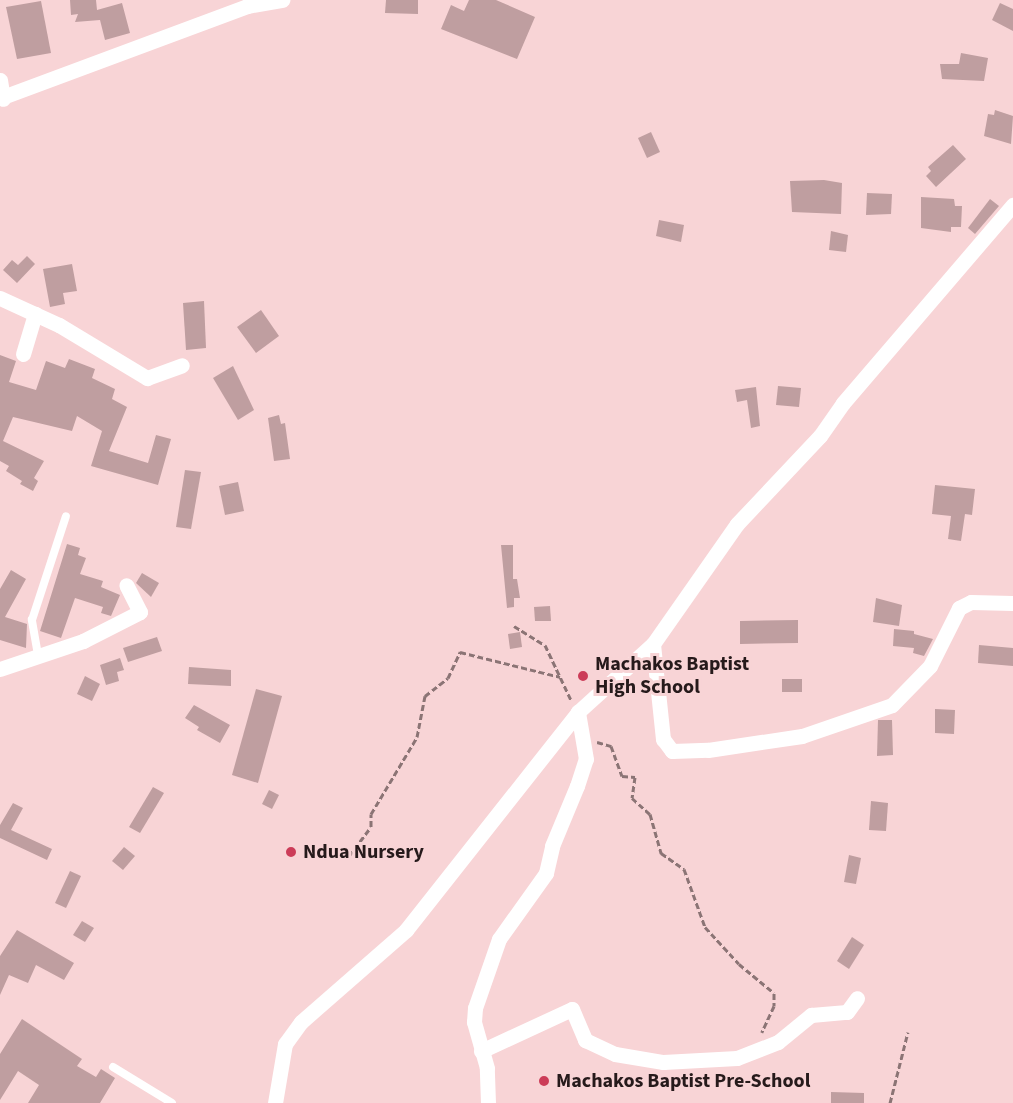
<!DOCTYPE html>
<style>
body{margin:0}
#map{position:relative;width:1013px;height:1103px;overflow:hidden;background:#f8d4d6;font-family:"Source Sans 3",sans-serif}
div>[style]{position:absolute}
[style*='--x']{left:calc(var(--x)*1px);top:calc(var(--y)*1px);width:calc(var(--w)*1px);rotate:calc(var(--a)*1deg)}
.building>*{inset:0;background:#bf9ea0}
.path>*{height:3px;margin-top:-1.5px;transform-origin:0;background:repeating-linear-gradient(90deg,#8b7475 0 6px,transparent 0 9px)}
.service>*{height:8px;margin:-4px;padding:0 4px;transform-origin:4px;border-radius:4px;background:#fff}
.minor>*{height:15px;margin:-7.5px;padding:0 7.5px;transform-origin:7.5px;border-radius:7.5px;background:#fff}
.dots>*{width:16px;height:16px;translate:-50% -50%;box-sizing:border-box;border:3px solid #f8d4d6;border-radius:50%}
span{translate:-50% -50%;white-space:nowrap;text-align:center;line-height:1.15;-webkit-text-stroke:6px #f8d4d6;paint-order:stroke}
.poi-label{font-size:20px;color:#261a1b;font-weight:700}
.left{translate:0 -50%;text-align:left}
</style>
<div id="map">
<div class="building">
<div style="clip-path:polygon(70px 0,96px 0,97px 10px,122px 3px,130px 33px,105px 40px,100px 20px,75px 22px,78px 14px,71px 15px)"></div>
<div style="clip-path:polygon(386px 0,418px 0,418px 14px,385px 13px)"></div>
<div style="clip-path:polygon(469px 0,496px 0,535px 17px,517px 59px,441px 29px,451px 5px,464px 11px)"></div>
<div style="clip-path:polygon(41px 1px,51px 53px,17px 59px,6px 7px)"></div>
<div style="clip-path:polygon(1000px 3px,1013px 9px,1013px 31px,992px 20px)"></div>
<div style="clip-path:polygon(961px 53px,988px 58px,984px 81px,942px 79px,940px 64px,959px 64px)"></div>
<div style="clip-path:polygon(995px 110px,1013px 116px,1011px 144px,984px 136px,988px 114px,994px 115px)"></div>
<div style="clip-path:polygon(651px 132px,660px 152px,647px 158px,638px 138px)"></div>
<div style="clip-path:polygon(953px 145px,966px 159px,936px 187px,926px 176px,931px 171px,928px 167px)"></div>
<div style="clip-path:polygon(824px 180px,842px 183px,841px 214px,792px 212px,790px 181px)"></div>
<div style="clip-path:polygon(867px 193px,892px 194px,891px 214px,866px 215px)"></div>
<div style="clip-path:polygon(921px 197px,954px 199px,955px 206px,962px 206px,961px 227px,951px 227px,951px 232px,921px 228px)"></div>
<div style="clip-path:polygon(990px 199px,999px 206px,975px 234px,968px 228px)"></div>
<div style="clip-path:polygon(659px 220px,684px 225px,681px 242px,656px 236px)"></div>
<div style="clip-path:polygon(831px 231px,848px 235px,846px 252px,829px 250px)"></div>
<div style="clip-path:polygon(27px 256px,35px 264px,17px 283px,3px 270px,12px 260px,18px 265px)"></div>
<div style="clip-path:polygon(72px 264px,77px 291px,63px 293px,65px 304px,50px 307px,43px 269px)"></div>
<div style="clip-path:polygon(204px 301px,206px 348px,186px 350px,183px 303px)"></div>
<div style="clip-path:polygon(261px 310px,279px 336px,256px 353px,237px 327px)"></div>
<div style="clip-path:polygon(0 355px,16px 361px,9px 382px,36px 390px,46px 361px,65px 368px,69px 359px,95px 369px,92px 378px,115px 389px,112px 399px,127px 407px,109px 451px,148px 463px,156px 435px,171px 439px,158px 485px,91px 466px,102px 431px,77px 416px,72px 431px,13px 417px,3px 441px,44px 461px,34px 478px,38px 481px,33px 491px,20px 484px,22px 481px,6px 471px,9px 466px,0 461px)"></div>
<div style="clip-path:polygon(233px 366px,254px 410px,238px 420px,213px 378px)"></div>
<div style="clip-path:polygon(778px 386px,801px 388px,799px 407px,776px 405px)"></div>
<div style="clip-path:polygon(756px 387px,760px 426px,751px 428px,747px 400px,737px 402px,735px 390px)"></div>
<div style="clip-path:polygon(279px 415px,281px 424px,285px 423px,290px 459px,274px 461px,268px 418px)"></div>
<div style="clip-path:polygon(185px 470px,201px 472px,191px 529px,176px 527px)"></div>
<div style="clip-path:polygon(238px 482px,244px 511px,225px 515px,219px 486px)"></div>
<div style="clip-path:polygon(935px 485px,975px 489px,972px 515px,965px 514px,961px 541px,948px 539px,951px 516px,932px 514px)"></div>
<div style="clip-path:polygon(67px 544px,80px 548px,78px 555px,86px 558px,80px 574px,103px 581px,101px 587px,120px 595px,111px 616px,101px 613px,103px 607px,75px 598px,61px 638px,40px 631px)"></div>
<div style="clip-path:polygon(501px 545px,513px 545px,513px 579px,517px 579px,520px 598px,514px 598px,514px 607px,507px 608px)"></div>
<div style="clip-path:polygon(11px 570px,26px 579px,5px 617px,27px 624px,26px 648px,0 640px,0 589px)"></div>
<div style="clip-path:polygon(142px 573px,159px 583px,151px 597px,136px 583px)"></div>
<div style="clip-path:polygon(876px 598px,902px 605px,899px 626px,873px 622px)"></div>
<div style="clip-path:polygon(550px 606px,551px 621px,535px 621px,534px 607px)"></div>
<div style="clip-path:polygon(798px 620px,798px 643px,740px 644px,740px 621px)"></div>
<div style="clip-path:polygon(894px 629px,914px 631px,914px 634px,933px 639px,924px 656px,913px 653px,914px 648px,893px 646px)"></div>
<div style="clip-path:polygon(520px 632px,522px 647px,510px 649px,508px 634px)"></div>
<div style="clip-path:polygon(157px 637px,162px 651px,128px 662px,123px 648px)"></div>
<div style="clip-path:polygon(979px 645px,1013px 648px,1013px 666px,978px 663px)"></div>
<div style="clip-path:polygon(120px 658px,124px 670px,117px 672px,119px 681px,106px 685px,100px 665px)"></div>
<div style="clip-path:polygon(189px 667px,231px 670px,231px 686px,188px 684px)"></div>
<div style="clip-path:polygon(85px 676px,100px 684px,92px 701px,77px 694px)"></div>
<div style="clip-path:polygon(782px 679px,802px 679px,802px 692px,782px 692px)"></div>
<div style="clip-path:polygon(256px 689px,282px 696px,258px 783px,232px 775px)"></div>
<div style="clip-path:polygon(194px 705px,230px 725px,220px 743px,197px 730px,199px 727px,185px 718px)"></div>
<div style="clip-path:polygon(935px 709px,955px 710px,954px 734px,935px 733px)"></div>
<div style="clip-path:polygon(878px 720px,892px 720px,893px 755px,877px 756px)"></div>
<div style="clip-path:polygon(153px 787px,164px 793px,140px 833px,129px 827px)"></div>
<div style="clip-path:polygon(269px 790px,279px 795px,272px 809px,262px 804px)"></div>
<div style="clip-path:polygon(871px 801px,888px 803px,886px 831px,869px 830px)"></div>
<div style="clip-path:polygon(13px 803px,23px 808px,11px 830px,52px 849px,47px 860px,0 838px,0 825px)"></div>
<div style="clip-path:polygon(124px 847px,135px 856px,123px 870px,112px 861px)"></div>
<div style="clip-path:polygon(849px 855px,861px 858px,856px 884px,844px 882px)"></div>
<div style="clip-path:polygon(70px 871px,81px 876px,66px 908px,55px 903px)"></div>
<div style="clip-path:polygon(82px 921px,94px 928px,85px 942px,73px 935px)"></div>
<div style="clip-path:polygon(17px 930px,74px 963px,64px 980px,36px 965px,28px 983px,9px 975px,0 995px,0 956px)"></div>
<div style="clip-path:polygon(852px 937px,864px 945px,849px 969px,837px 961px)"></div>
<div style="clip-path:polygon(22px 1019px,82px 1059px,77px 1066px,96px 1077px,101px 1069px,115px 1078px,100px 1103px,28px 1103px,39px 1085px,18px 1071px,0 1100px,0 1054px)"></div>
<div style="clip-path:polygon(831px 1092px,864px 1093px,864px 1103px,831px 1103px)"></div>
</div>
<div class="path">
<div style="--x:514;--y:626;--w:36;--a:32"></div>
<div style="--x:545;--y:645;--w:61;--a:64.7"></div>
<div style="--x:597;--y:742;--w:15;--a:16"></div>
<div style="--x:611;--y:746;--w:32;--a:70"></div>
<div style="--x:622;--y:776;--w:13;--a:4"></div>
<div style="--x:635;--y:777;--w:21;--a:98"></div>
<div style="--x:632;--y:798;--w:24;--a:42"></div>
<div style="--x:650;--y:814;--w:41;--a:74.2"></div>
<div style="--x:661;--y:853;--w:28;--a:35"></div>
<div style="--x:684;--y:869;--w:62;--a:70.1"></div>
<div style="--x:705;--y:927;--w:50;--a:47.4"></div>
<div style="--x:739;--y:964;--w:45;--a:39.6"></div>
<div style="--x:774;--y:993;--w:13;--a:90"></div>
<div style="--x:774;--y:1006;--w:29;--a:115"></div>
<div style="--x:349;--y:856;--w:36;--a:-53"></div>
<div style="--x:371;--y:827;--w:13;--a:-90"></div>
<div style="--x:371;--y:814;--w:90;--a:-59.1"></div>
<div style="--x:417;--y:737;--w:42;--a:-79"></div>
<div style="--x:425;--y:696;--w:29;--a:-38"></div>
<div style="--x:448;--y:678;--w:29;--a:-65"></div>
<div style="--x:460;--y:652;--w:103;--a:14"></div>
<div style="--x:890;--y:1103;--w:73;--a:-75.8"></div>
</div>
<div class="service">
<div style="--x:38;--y:655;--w:36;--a:-100"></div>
<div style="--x:32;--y:620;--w:109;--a:-71.9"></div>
<div style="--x:113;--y:1067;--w:69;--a:31.4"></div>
</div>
<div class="minor">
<div style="--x:0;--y:80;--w:19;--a:81"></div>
<div style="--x:0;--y:98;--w:264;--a:-20.4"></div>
<div style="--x:247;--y:6;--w:36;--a:-10"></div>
<div style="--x:0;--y:298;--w:65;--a:24.6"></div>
<div style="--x:59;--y:325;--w:103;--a:31.1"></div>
<div style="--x:147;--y:378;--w:37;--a:-20"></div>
<div style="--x:23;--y:354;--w:42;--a:-73.3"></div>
<div style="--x:653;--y:644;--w:96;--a:84"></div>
<div style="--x:663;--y:739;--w:15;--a:53"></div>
<div style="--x:672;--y:751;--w:36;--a:-2"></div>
<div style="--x:708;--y:750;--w:95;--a:-8.5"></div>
<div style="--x:802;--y:736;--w:95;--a:-19"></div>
<div style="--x:892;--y:705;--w:54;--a:-45.7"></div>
<div style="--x:930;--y:666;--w:65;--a:-63.4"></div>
<div style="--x:959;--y:608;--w:13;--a:-27"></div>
<div style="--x:971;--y:602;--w:42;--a:1.4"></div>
<div style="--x:0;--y:669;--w:88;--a:-18.6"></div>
<div style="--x:83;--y:641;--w:64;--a:-27"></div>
<div style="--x:140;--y:612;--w:30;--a:-117"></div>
<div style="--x:481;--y:1051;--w:100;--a:-24.8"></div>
<div style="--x:572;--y:1009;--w:34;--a:67"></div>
<div style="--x:585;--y:1040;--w:33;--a:25"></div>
<div style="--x:615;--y:1054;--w:49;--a:9.5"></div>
<div style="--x:663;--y:1062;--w:74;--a:-3.1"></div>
<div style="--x:737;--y:1058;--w:44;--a:-21.3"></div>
<div style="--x:778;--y:1042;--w:43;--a:-39.3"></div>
<div style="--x:811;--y:1015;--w:36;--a:-5"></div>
<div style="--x:847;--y:1012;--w:17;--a:-54"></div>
<div style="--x:275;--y:1103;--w:60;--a:-80.4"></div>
<div style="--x:285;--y:1044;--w:27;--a:-54"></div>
<div style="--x:301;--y:1022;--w:140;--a:-41.2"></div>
<div style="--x:406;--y:930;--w:278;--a:-51.7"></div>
<div style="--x:578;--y:712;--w:101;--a:-42.2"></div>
<div style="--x:653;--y:644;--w:146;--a:-55"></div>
<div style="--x:737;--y:524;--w:121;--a:-46.7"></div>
<div style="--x:820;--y:436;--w:40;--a:-55.1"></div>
<div style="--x:843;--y:403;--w:261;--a:-49.4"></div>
<div style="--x:488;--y:1103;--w:35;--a:-92"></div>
<div style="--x:487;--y:1068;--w:48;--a:-105.8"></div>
<div style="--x:474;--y:1022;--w:14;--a:-86"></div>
<div style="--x:475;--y:1008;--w:73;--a:-70.8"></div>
<div style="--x:499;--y:939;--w:81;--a:-54.5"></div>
<div style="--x:546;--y:873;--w:28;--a:-77"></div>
<div style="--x:552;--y:846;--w:65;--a:-67.4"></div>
<div style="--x:577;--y:786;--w:28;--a:-72"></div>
<div style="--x:586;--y:759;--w:48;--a:-99.7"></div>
</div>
<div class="dots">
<div style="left:583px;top:676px;background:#cc3c58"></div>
<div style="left:291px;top:852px;background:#cc3c58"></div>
<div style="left:544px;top:1081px;background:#cc3c58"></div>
</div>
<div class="poi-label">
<span class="left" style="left:595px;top:676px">Machakos Baptist<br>High School</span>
<span class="left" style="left:303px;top:852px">Ndua Nursery</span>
<span class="left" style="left:556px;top:1081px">Machakos Baptist Pre-School</span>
</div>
</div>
